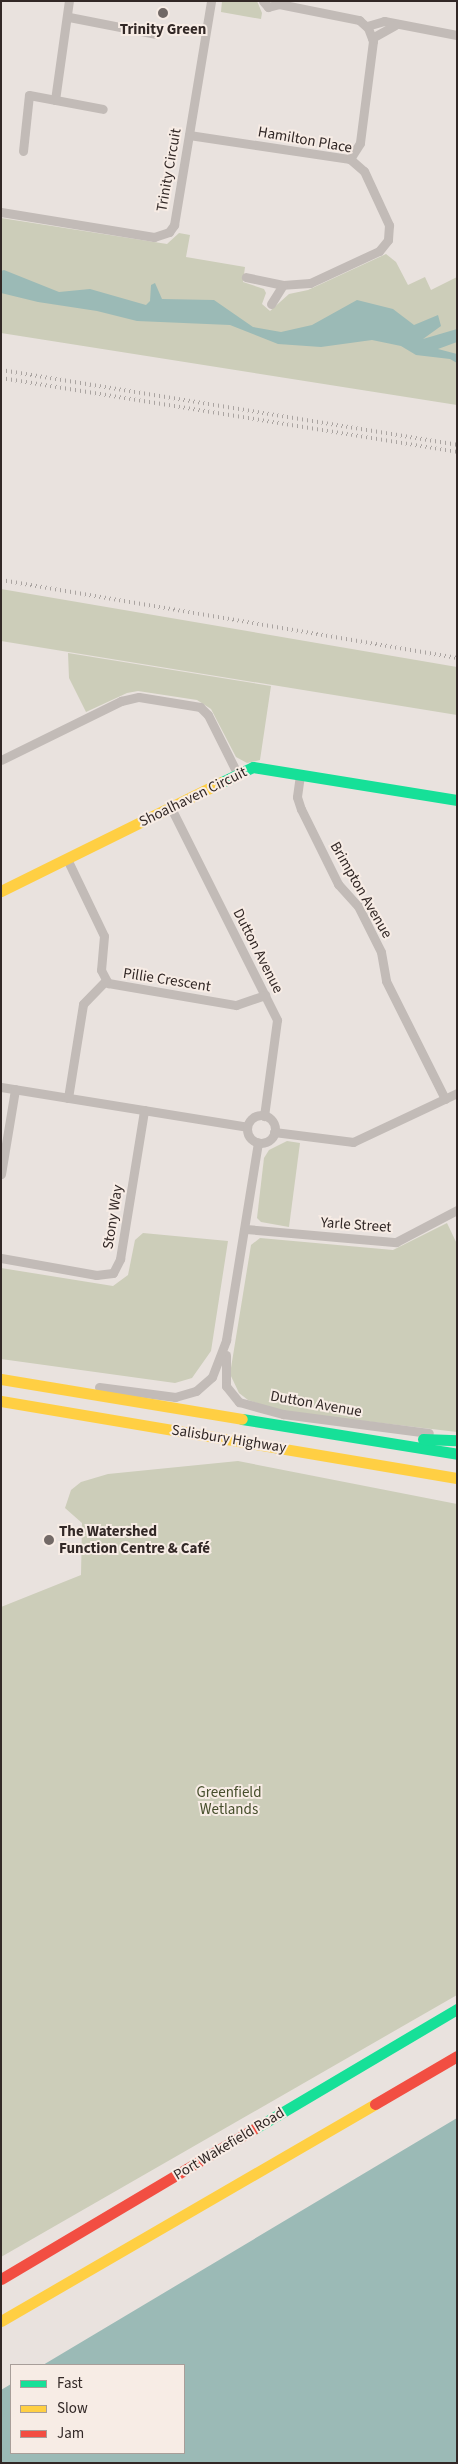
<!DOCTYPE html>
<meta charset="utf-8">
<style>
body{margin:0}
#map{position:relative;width:458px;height:2464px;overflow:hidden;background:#e9e2de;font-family:"Source Sans 3",sans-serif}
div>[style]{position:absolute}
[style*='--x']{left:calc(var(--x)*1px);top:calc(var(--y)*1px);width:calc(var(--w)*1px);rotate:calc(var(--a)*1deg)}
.green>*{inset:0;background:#cccdb9}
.water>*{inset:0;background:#9bbab6}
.street>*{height:9px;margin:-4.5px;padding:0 4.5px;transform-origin:4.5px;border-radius:4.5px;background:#c2bbb7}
.street>.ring{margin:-4.5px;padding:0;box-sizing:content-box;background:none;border:9px solid #c2bbb7;border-radius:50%}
.fast>*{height:11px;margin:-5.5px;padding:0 5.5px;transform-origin:5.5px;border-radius:5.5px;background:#16e098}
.slow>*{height:11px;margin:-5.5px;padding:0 5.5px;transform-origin:5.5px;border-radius:5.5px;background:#ffcf43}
.jam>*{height:11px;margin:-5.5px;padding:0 5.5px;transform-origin:5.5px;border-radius:5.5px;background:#f24e42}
.rail>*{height:4px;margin-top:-2px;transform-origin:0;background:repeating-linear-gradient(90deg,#aaa4a1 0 1px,transparent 0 5px)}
.dots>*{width:14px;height:14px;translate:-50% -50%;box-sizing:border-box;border:2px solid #f7ece5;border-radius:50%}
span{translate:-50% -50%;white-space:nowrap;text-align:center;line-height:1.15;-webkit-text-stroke:4px #f7ece5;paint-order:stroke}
.poi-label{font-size:15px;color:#322826;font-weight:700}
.left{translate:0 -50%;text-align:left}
.street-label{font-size:15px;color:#322826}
.park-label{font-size:15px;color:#464e2c}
.frame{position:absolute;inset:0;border:2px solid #322826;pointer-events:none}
.legend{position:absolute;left:10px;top:2364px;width:175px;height:90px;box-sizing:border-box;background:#f7ece5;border:1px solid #a89e99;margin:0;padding:6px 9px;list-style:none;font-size:15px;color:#322826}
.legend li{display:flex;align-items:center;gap:10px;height:25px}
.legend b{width:25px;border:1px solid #a89e99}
</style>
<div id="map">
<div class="green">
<div style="clip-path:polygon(222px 1px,257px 1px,262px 13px,261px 19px,221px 12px)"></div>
<div style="clip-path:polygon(1px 218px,167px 244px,179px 233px,190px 235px,186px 257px,245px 267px,243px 282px,264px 289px,266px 293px,262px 304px,270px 311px,289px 294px,308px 290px,386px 254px,396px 262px,408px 285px,425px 277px,431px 290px,457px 277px,457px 405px,1px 333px)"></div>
<div style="clip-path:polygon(1px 589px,457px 667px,457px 715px,1px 641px)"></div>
<div style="clip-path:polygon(68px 653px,271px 686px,260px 760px,247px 763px,236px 757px,211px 709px,197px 700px,138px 691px,127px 693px,86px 712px,69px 678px)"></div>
<div style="clip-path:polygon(287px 1141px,300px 1143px,289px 1227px,261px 1222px,257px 1218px,264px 1158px,269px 1150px)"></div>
<div style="clip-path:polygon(447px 1223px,457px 1244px,457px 1432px,280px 1411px,248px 1400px,239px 1393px,230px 1374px,251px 1245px,260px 1238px,393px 1250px)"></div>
<div style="clip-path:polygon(143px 1233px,228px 1241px,211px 1351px,192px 1378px,175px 1383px,1px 1359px,1px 1268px,113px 1286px,128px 1275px,135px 1240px)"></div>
<div style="clip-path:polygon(238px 1461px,457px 1504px,457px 1995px,1px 2257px,1px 1607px,81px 1575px,82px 1523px,65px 1508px,71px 1490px,81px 1482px,108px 1474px)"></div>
</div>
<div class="water">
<div style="clip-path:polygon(4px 270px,59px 292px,90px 289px,146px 305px,150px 301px,151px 285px,155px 283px,162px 299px,214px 300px,253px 327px,281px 332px,312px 325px,357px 300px,393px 309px,414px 325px,438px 315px,441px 326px,423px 339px,457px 329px,457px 342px,438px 349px,457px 354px,457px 363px,450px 359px,416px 355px,401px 346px,372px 340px,321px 347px,278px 344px,230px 325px,137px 321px,97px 311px,38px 302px,1px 293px,1px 271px)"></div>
<div style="clip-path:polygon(457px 2118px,457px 2463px,1px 2463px,1px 2390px,11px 2384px,11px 2453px,184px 2453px,184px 2365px,43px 2365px)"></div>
</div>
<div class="street">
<div style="--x:263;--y:1;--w:8;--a:50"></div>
<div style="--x:268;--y:7;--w:11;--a:-15"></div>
<div style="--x:279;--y:4;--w:82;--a:11.3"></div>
<div style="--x:359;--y:20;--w:12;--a:42"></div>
<div style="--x:368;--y:28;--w:14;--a:69"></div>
<div style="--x:373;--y:41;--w:103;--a:97.3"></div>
<div style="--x:360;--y:143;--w:19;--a:122"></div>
<div style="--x:69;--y:17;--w:89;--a:11.1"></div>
<div style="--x:367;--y:26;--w:18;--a:-16"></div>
<div style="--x:384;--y:21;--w:74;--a:10.9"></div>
<div style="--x:372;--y:38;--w:26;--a:-29"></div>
<div style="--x:55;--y:100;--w:100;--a:-82"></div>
<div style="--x:189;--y:135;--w:163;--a:8.5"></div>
<div style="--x:350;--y:159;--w:18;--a:41"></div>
<div style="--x:364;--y:171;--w:60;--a:65.2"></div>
<div style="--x:389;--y:225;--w:15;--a:94"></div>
<div style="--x:388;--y:240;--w:14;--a:129"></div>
<div style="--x:379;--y:251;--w:76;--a:155.1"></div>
<div style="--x:310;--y:283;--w:27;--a:176"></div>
<div style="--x:283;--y:285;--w:38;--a:-168"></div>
<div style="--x:23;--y:151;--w:56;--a:-83.9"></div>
<div style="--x:29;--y:95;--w:75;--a:10.7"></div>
<div style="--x:1;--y:212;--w:155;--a:9.3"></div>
<div style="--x:154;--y:237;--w:16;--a:-18"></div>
<div style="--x:169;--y:232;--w:9;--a:-54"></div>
<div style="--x:174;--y:225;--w:227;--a:-80.6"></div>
<div style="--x:271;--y:304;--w:22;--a:-58"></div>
<div style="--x:1;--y:760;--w:134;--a:-26.2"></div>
<div style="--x:121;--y:701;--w:18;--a:-13"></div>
<div style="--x:139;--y:697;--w:62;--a:9.3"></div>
<div style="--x:200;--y:707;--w:11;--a:45"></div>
<div style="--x:208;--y:715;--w:67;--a:63.4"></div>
<div style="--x:300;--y:775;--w:22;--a:98"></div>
<div style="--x:297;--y:797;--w:13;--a:72"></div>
<div style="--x:301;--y:809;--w:84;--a:63.7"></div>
<div style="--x:338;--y:884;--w:30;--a:48"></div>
<div style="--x:358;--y:906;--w:51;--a:63.4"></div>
<div style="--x:381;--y:952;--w:29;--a:80"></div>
<div style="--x:386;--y:981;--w:132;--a:63.4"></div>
<div style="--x:171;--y:808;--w:237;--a:63.4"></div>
<div style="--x:277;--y:1020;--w:97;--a:97.7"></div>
<div style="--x:67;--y:859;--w:85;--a:64.3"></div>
<div style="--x:104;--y:936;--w:34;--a:95"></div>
<div style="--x:101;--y:970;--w:15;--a:62"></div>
<div style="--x:108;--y:983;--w:130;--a:9.8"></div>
<div style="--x:236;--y:1005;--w:31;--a:-19"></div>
<div style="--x:1;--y:1087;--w:249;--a:9.2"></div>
<div style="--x:68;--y:1098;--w:95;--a:-80.9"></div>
<div style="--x:83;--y:1004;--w:33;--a:-46"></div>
<div class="ring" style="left:247px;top:1115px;width:19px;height:19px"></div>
<div style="--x:274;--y:1132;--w:80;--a:7.2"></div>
<div style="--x:353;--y:1142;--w:115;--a:-25.2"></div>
<div style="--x:1;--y:1174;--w:86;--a:-80.6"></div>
<div style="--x:246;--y:1229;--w:151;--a:5"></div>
<div style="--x:396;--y:1242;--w:69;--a:-27.7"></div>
<div style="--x:1;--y:1258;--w:97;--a:10.1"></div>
<div style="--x:96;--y:1275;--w:17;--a:-7"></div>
<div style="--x:113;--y:1273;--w:16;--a:-63"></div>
<div style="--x:120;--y:1259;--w:151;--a:-80.8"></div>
<div style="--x:226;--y:1355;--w:31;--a:90"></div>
<div style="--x:226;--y:1386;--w:21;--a:51"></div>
<div style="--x:239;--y:1402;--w:46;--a:15.3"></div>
<div style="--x:283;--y:1414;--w:147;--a:7.4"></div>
<div style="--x:99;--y:1387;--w:77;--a:7.5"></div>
<div style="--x:175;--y:1397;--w:22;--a:-16"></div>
<div style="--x:196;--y:1391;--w:21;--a:-41"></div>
<div style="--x:212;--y:1377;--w:40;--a:-69"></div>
<div style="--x:226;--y:1340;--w:200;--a:-80.8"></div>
</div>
<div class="fast">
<div style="--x:222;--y:782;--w:34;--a:-26"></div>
<div style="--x:253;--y:767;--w:207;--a:9.2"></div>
<div style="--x:242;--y:1419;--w:218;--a:9.2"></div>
<div style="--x:423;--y:1439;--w:34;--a:2"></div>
<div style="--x:254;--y:2129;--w:236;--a:-30.6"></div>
</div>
<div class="slow">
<div style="--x:1;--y:891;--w:246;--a:-26.3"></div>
<div style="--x:1;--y:1379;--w:244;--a:9.4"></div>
<div style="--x:1;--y:1401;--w:462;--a:9.6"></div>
<div style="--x:1;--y:2321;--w:432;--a:-30.1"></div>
</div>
<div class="jam">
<div style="--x:375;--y:2104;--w:95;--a:-30.3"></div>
<div style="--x:1;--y:2279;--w:294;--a:-30.7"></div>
</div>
<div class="rail">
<div style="--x:1;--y:370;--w:462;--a:9.3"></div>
<div style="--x:1;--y:378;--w:462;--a:9.2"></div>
<div style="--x:1;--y:580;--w:463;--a:9.7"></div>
</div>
<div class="dots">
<div style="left:163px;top:13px;background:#726966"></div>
<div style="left:49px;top:1540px;background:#726966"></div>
</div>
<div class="poi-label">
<span style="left:163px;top:30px">Trinity Green</span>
<span class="left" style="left:59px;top:1540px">The Watershed<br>Function Centre &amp; Café</span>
</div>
<div class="street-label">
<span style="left:305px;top:140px;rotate:10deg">Hamilton Place</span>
<span style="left:169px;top:170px;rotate:-80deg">Trinity Circuit</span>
<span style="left:193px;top:797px;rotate:-26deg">Shoalhaven Circuit</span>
<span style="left:361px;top:890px;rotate:60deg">Brimpton Avenue</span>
<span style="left:258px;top:951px;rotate:63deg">Dutton Avenue</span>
<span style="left:167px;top:980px;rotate:9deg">Pillie Crescent</span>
<span style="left:113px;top:1217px;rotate:-81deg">Stony Way</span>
<span style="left:356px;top:1225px;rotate:4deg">Yarle Street</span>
<span style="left:316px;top:1404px;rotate:10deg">Dutton Avenue</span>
<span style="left:229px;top:1439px;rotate:9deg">Salisbury Highway</span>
<span style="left:229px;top:2144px;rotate:-31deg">Port Wakefield Road</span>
</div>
<div class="park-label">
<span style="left:229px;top:1801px">Greenfield<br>Wetlands</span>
</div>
<div class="frame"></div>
<ul class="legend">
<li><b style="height:6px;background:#16e098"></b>Fast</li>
<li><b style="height:6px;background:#ffcf43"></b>Slow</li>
<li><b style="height:6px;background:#f24e42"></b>Jam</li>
</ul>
</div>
